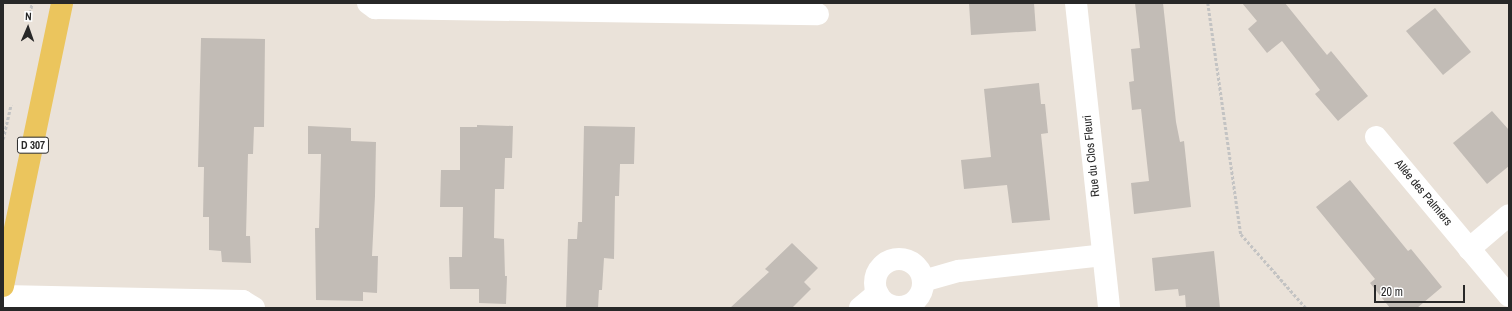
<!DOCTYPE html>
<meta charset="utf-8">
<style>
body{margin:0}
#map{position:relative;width:1512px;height:311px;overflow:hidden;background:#eae2d9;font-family:"Archivo Narrow",sans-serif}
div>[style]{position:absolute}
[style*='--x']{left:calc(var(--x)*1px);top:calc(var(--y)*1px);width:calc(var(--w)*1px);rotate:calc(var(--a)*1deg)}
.building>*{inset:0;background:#c2bcb6}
.path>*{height:2.5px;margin-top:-1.25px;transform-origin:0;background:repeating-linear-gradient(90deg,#c3c3c3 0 3px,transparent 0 5px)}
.minor>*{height:22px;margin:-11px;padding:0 11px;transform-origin:11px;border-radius:11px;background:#fff}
.minor>.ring{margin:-11px;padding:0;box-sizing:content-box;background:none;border:22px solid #fff;border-radius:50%}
.major>*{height:22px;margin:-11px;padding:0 11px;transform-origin:11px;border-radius:11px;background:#ebc55d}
span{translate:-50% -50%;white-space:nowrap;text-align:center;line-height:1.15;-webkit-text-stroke:3px #fff;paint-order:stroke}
.shield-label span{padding:1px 3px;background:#fff;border:1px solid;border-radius:3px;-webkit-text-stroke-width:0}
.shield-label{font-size:11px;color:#282828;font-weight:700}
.street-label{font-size:12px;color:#282828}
.frame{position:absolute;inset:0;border:4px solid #282828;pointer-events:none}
.north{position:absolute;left:8px;top:8px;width:40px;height:40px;-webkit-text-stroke:3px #fff;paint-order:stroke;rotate:2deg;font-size:11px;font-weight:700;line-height:16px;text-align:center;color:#282828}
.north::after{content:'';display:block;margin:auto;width:14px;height:18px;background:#282828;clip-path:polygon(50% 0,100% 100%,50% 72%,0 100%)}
.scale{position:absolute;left:1374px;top:285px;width:91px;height:18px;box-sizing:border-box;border:2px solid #282828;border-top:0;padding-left:5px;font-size:12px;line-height:14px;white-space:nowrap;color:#282828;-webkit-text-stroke:3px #fff;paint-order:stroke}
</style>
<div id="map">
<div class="building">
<div style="clip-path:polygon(969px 3px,1034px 3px,1036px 31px,971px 35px)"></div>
<div style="clip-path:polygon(1135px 3px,1163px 3px,1176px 122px,1180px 142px,1184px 141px,1191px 207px,1134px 214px,1131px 183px,1149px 181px,1141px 109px,1132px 110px,1129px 82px,1134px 81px,1131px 49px,1140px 48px)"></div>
<div style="clip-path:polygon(1242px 3px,1285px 3px,1327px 55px,1331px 51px,1368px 96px,1338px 121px,1315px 94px,1320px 90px,1282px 41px,1267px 53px,1248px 29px,1257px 21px)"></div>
<div style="clip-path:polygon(1435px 8px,1471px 52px,1443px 75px,1406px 31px)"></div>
<div style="clip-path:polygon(201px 38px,265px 39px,264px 127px,254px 127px,253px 154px,248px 154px,246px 236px,250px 236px,251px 263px,222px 262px,221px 251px,209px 250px,209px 217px,203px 217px,204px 167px,198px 167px)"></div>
<div style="clip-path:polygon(1039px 83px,1041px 104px,1045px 104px,1048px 133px,1041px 134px,1050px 220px,1012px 223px,1007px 185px,964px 189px,961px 160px,991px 157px,984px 89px)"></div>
<div style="clip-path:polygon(1492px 111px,1509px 130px,1509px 166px,1487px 184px,1453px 143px)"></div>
<div style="clip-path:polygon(477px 125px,513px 126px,512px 158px,505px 158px,504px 189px,495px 189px,494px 238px,504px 239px,505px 276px,507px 276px,506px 304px,479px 303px,479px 289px,450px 289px,449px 257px,462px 257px,463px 207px,440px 207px,441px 170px,460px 170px,460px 127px,477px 127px)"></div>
<div style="clip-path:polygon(308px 126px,351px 128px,351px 141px,376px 142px,375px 196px,372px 256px,378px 256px,377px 293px,363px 292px,363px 301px,316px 300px,315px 228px,319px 228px,321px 154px,308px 154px)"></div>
<div style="clip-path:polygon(584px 126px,635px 127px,634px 164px,620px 164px,619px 196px,615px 196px,614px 259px,604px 258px,602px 290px,599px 290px,598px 308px,566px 308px,568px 239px,577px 239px,578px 222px,582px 222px)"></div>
<div style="clip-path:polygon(1350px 180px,1408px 251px,1411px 249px,1442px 287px,1417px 308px,1390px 308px,1370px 283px,1375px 279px,1316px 207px)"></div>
<div style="clip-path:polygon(792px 243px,818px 268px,804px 282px,811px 289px,792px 308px,730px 308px,769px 272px,765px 269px)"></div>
<div style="clip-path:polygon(1214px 251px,1220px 308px,1186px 308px,1185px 295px,1179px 296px,1178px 289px,1155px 291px,1152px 258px)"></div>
</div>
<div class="path">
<div style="--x:1208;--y:3;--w:233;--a:81.9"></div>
<div style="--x:1241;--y:234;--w:98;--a:48.7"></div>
<div style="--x:29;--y:18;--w:15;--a:-79"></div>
<div style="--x:3;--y:139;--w:35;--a:-77"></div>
</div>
<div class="minor">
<div style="--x:368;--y:3;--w:9;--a:36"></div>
<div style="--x:375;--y:8;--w:443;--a:0.8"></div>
<div style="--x:1076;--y:3;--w:307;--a:83.8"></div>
<div style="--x:1376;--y:137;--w:207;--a:50.1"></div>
<div style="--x:1469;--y:249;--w:52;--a:-40.4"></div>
<div class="ring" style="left:875px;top:259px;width:26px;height:26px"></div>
<div style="--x:923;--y:281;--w:37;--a:-16"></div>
<div style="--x:959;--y:271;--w:145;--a:-6.3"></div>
<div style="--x:3;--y:296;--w:240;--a:1.2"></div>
<div style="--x:243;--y:301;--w:13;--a:32"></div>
<div style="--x:860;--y:308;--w:23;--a:-40"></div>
</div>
<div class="major">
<div style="--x:3;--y:286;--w:289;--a:-78.2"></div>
</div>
<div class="shield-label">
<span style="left:33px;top:145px">D 307</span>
</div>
<div class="street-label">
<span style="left:1092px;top:156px;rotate:-96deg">Rue du Clos Fleuri</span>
<span style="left:1423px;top:193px;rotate:50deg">Allée des Palmiers</span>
</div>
<div class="frame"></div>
<div class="north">N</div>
<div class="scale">20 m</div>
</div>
